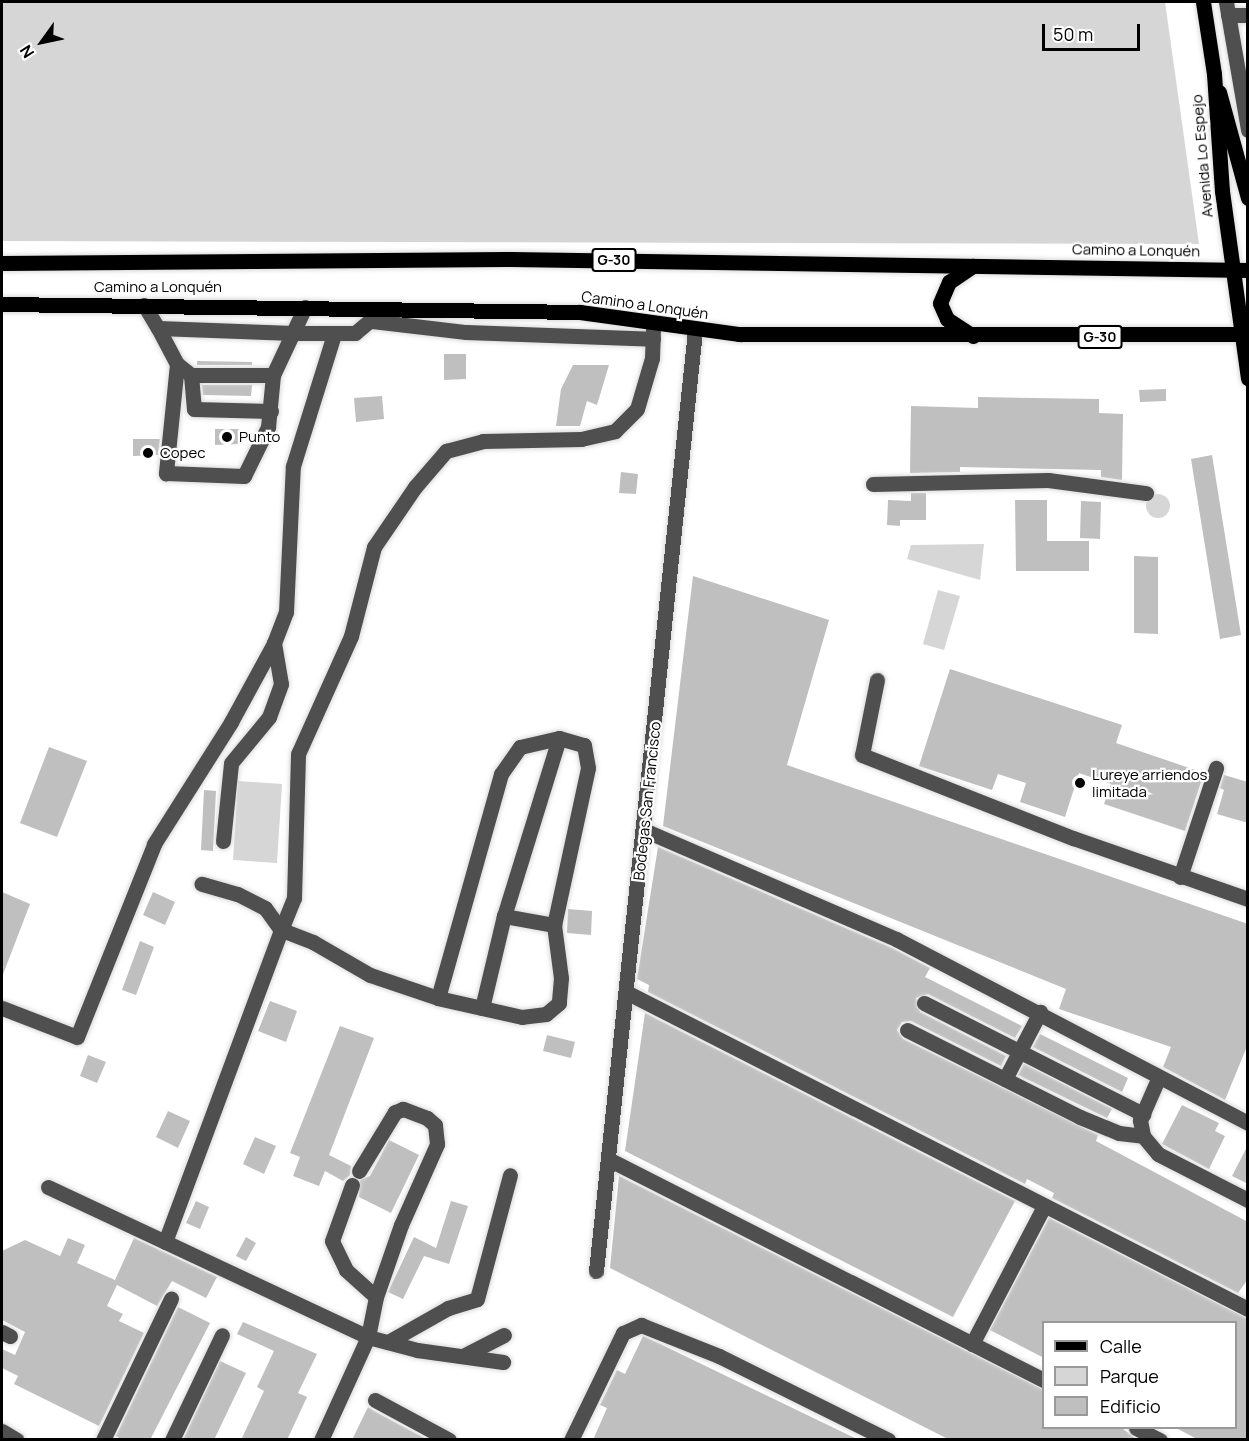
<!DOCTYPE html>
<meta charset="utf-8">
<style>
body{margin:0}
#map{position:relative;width:1249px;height:1441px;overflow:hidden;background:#fff;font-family:Manrope,sans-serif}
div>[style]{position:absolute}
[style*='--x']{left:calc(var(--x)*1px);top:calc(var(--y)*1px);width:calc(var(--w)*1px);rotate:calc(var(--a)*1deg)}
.green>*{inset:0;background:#d6d6d6}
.round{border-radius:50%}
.building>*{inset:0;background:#bfbfbf}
.roads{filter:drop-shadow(0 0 2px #dbdbdb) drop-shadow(0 0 2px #dbdbdb)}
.minor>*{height:15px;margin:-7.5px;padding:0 7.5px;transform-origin:7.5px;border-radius:7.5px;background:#4f4f4f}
.major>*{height:15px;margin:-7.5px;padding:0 7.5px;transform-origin:7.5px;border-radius:7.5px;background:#000}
.dots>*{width:16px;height:16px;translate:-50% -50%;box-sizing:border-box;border:3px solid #fff;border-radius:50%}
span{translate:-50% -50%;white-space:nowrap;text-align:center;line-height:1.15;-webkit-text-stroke:4.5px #fff;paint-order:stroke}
.shield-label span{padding:2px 4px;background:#fff;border:2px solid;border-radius:4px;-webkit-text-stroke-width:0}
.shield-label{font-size:14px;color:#000;font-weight:700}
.street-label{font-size:15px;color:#000}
.poi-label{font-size:15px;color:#000}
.left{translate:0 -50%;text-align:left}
.frame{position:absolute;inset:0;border:3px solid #000;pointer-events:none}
.legend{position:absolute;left:1042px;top:1321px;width:195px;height:108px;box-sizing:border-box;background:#fff;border:2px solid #999;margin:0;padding:8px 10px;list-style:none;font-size:18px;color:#000}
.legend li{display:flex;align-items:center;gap:12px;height:30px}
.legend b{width:30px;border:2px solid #999}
.north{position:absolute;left:12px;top:12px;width:60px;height:60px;-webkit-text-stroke:4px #fff;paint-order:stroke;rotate:237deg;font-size:16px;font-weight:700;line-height:24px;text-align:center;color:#000}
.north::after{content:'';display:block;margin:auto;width:21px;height:27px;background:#000;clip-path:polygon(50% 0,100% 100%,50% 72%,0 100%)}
.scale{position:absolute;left:1042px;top:24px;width:98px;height:27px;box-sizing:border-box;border:3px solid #000;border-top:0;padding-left:8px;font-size:18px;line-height:21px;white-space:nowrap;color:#000;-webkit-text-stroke:4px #fff;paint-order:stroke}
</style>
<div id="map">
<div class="green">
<div style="clip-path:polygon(2px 2px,1165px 2px,1199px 244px,2px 241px)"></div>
<div class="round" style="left:1146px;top:494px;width:24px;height:24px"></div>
<div style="clip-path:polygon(984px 544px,980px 580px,907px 559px,911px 545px)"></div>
<div style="clip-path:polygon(938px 590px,960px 596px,944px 650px,923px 644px)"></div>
<div style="clip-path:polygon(238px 781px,282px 784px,277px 863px,233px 860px)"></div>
</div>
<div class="building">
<div style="clip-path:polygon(444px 354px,466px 354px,466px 379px,444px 380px)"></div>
<div style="clip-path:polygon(197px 361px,252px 362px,252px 365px,197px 365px)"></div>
<div style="clip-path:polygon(573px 365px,609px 365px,597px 405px,587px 401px,580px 426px,556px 426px,561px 389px)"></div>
<div style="clip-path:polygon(202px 385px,252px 385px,251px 396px,203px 395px)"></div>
<div style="clip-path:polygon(1166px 389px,1166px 401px,1140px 402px,1139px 390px)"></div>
<div style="clip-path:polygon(382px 396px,384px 419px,356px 422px,354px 398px)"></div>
<div style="clip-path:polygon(978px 397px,1099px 399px,1099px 413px,1123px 414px,1122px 480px,1101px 477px,1101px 470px,960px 467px,960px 472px,910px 473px,911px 406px,978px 408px)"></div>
<div style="clip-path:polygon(215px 429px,239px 429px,239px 444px,215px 445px)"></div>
<div style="clip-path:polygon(133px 439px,160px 439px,158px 455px,133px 456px)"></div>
<div style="clip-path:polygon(1212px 455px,1241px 635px,1220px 639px,1191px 459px)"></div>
<div style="clip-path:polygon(621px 472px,638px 474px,636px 494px,619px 493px)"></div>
<div style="clip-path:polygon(911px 493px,926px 493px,926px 520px,900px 520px,900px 526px,887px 525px,888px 500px,911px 501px)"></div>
<div style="clip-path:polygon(1015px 500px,1047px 500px,1047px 541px,1089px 541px,1089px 571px,1016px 571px)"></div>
<div style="clip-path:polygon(1081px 501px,1101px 502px,1100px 539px,1080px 538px)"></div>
<div style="clip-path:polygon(1134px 556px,1158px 557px,1158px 634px,1134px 633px)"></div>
<div style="clip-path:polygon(693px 576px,829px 620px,787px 765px,1248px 924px,1248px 1044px,1225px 1100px,1163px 1067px,1171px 1047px,1059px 1009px,1066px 989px,663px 826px)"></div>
<div style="clip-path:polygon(950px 669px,1122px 725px,1116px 743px,1204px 773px,1185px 831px,1104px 804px,1111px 784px,1079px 773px,1065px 817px,1020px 802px,1026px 783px,998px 774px,992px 790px,919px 766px)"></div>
<div style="clip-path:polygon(49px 747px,87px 761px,57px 837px,20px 823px)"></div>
<div style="clip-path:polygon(1224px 775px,1248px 782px,1248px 823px,1217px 814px,1224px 790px,1220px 788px)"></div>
<div style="clip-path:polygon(204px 790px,216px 791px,213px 851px,201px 850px)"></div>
<div style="clip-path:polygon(658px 847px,892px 948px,930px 968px,925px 977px,1022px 1026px,1015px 1038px,928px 994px,916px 998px,920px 1012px,1006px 1056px,1001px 1066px,911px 1021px,902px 1022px,897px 1030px,903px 1039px,1098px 1135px,1096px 1141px,1248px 1222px,1248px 1279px,1238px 1293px,1052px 1198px,1054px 1193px,1027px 1179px,1025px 1184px,648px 992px,649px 985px,637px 979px)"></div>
<div style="clip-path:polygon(2px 892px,30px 904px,2px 977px)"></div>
<div style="clip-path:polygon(153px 892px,175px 902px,165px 925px,143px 915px)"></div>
<div style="clip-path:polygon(568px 909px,592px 911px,591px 935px,567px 933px)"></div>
<div style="clip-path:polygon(140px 941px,154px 947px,136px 995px,122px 990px)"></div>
<div style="clip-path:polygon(270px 1001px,297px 1011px,286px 1042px,258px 1031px)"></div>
<div style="clip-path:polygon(645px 1013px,1015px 1201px,953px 1317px,625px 1151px)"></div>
<div style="clip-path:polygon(340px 1026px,374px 1038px,329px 1155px,351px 1166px,350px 1175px,343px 1181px,325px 1171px,319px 1186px,293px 1176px,300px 1157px,290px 1153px)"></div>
<div style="clip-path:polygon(1040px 1034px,1128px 1078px,1122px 1092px,1033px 1047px)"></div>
<div style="clip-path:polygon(547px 1035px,575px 1042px,571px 1058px,543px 1051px)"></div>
<div style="clip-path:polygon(88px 1055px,106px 1062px,97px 1083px,80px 1076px)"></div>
<div style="clip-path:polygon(1024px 1064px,1112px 1109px,1107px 1118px,1018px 1075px)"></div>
<div style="clip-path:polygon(1182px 1105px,1219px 1123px,1215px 1131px,1225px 1136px,1209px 1169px,1162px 1144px)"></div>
<div style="clip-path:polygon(168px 1111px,190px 1121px,178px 1148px,156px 1137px)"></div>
<div style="clip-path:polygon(255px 1137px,276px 1146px,264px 1174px,243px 1164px)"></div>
<div style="clip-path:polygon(389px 1140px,419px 1155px,391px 1213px,359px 1197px,360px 1180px,370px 1176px)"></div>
<div style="clip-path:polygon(1248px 1145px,1248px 1184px,1232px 1176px)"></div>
<div style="clip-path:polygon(619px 1176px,1044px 1390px,1044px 1428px,1122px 1428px,1137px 1440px,950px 1440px,610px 1268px)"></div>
<div style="clip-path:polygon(196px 1201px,209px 1207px,200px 1229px,186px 1223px)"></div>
<div style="clip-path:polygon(451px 1201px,468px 1206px,449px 1264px,424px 1256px,403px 1299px,388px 1292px,414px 1237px,436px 1248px)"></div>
<div style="clip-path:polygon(1049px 1218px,1248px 1319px,1248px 1440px,1199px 1440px,1176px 1428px,1236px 1428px,1236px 1323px,1044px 1323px,1044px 1358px,990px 1330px)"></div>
<div style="clip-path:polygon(246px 1237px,256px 1243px,246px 1261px,236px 1256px)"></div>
<div style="clip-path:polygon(68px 1238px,85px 1245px,77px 1263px,115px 1280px,134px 1238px,217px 1277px,206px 1298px,172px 1281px,157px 1306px,117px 1285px,107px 1306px,123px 1314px,119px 1321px,144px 1333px,99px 1426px,14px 1384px,18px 1376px,2px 1368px,2px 1349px,15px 1355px,25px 1332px,2px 1320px,2px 1251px,25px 1240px,60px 1256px)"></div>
<div style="clip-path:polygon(178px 1307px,210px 1323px,150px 1440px,122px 1440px,116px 1436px)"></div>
<div style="clip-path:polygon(243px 1322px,317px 1354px,298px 1393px,307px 1397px,287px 1440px,241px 1440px,264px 1391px,257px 1387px,274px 1351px,237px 1334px)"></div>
<div style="clip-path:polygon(643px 1336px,656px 1342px,859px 1440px,593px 1440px,607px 1408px,600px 1405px,617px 1370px,625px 1374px)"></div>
<div style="clip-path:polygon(220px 1361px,246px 1373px,214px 1440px,183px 1440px)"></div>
<div style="clip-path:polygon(368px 1407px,374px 1411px,428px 1440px,352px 1440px)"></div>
</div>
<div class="roads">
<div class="minor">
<div style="--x:1226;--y:2;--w:130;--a:80.2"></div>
<div style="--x:1228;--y:15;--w:20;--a:0"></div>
<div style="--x:144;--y:305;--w:27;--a:59"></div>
<div style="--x:158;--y:328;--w:135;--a:2.1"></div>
<div style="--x:293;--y:333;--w:62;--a:0"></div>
<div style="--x:355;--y:333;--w:31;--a:-40"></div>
<div style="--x:372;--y:321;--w:95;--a:6.7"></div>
<div style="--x:466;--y:332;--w:187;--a:2.1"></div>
<div style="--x:158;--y:328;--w:41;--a:62.2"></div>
<div style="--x:177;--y:364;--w:18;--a:38"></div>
<div style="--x:191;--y:375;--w:82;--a:0"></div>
<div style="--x:273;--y:375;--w:75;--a:-64.8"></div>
<div style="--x:177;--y:364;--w:110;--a:95.8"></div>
<div style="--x:166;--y:473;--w:78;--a:2.2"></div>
<div style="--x:244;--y:476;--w:55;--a:-63.9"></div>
<div style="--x:268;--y:427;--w:52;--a:-84.5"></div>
<div style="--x:191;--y:375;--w:34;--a:85"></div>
<div style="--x:194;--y:409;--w:77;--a:1.5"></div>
<div style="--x:873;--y:484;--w:175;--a:-1.3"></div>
<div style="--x:1048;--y:480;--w:99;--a:7.6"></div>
<div style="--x:877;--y:680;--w:76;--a:101.3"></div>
<div style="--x:862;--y:755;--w:227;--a:21.5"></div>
<div style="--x:1073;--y:838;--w:185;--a:19.2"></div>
<div style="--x:644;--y:830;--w:275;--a:23.4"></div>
<div style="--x:896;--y:939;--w:397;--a:27.6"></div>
<div style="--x:223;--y:841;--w:78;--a:-84.1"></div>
<div style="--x:231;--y:763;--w:60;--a:-50.4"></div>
<div style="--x:269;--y:717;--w:35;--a:-70"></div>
<div style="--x:281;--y:684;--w:42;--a:-99.7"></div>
<div style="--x:1180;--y:877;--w:115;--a:-71.7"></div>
<div style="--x:504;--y:916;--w:51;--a:10.2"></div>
<div style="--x:626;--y:992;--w:698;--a:27.01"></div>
<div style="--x:438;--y:998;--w:233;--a:-74.3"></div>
<div style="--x:501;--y:774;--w:33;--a:-55"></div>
<div style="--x:520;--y:747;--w:40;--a:-13"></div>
<div style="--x:559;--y:738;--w:26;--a:16"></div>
<div style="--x:584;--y:745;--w:23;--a:80"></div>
<div style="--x:588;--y:768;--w:161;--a:102.2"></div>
<div style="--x:554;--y:925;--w:53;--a:82.5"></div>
<div style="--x:561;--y:978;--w:25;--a:95"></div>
<div style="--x:559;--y:1003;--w:17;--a:140"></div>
<div style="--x:546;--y:1014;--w:24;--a:173"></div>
<div style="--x:522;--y:1017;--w:86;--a:-167.3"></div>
<div style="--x:438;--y:998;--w:72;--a:-161.3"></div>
<div style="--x:370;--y:975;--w:66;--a:-149.9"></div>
<div style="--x:313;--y:942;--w:34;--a:-159"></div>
<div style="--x:281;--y:930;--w:35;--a:-68"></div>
<div style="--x:294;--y:898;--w:144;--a:-88.4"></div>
<div style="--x:298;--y:754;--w:129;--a:-65.8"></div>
<div style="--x:351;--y:636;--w:92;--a:-75.5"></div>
<div style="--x:374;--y:547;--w:73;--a:-55.7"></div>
<div style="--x:415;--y:487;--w:48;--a:-49.3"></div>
<div style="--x:446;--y:451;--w:38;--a:-15"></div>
<div style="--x:483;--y:441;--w:98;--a:-1.2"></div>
<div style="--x:581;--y:439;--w:35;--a:-13"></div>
<div style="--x:615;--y:431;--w:31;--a:-45"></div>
<div style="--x:637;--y:409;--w:53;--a:-73.6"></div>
<div style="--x:652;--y:358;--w:35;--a:-88"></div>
<div style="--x:924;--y:1003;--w:246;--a:26.9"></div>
<div style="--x:2;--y:1008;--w:80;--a:21.1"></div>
<div style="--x:77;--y:1037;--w:208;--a:-68.2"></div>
<div style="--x:154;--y:844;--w:144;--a:-57.7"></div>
<div style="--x:231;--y:722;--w:90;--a:-61.4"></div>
<div style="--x:274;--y:643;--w:33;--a:-69"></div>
<div style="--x:286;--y:612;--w:146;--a:-87.3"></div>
<div style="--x:293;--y:466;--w:138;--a:-72.7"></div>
<div style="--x:482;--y:1008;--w:95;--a:-76.6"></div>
<div style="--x:504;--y:916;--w:186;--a:-72.8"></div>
<div style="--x:907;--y:1030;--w:194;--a:26.7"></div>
<div style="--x:1080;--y:1117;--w:42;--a:22.3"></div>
<div style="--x:1119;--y:1133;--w:24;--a:7"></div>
<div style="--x:1005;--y:1079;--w:76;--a:-62.4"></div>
<div style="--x:1158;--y:1079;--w:45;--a:113.7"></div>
<div style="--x:1140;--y:1120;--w:16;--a:79"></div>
<div style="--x:1143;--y:1136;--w:23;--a:50"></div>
<div style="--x:1158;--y:1154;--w:101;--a:27.1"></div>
<div style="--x:608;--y:1159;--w:489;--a:26.9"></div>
<div style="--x:352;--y:1185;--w:59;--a:109.7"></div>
<div style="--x:332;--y:1241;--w:32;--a:64"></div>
<div style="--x:346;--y:1270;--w:40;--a:42"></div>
<div style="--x:376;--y:1297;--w:76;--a:-70.9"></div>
<div style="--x:401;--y:1225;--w:89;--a:-66"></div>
<div style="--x:437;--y:1144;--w:19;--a:-96"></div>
<div style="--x:435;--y:1125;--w:11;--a:-139"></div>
<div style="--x:427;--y:1118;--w:26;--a:-159"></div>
<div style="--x:403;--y:1109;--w:9;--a:159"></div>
<div style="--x:395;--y:1112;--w:69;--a:121.4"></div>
<div style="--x:48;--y:1187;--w:353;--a:25.1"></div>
<div style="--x:368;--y:1337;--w:51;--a:14.9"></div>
<div style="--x:417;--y:1350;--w:87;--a:7.9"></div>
<div style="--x:165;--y:1242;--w:333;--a:-69.6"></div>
<div style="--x:281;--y:930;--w:27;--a:-126"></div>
<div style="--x:265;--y:908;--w:31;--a:-153"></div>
<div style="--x:237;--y:894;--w:37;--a:-164"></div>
<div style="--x:596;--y:1271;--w:945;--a:-83.99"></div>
<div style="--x:2;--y:1332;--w:9;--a:27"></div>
<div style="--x:388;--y:1342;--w:69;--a:-29.5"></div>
<div style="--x:448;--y:1308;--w:30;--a:-17"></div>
<div style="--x:477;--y:1299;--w:128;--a:-75.1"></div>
<div style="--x:972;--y:1344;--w:156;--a:-62.4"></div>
<div style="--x:463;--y:1356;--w:46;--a:-27.1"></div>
<div style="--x:375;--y:1400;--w:84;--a:28.4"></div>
<div style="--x:1136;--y:1428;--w:27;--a:27"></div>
<div style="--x:2;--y:1431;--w:17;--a:31"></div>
<div style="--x:103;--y:1440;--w:157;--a:-64.3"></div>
<div style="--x:172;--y:1440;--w:116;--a:-64.5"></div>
<div style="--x:321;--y:1440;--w:113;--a:-65.5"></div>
<div style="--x:368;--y:1337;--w:41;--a:-78.7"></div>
<div style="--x:571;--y:1440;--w:119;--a:-64.1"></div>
<div style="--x:623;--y:1333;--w:20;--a:-24"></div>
<div style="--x:641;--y:1325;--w:84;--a:21.7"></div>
<div style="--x:719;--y:1356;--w:189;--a:26.4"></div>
</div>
<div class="major">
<div style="--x:1203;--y:2;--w:73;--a:81.3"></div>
<div style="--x:1214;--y:74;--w:117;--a:86.1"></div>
<div style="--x:1222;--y:191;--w:189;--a:82.1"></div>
<div style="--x:1219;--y:92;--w:110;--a:74.7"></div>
<div style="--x:2;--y:263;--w:508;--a:-0.45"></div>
<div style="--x:510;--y:259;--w:738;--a:0.85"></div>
<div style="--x:2;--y:304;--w:578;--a:0.79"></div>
<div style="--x:580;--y:312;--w:161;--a:7.9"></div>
<div style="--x:739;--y:334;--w:509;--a:0"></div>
<div style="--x:973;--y:336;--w:31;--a:-147"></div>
<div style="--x:947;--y:319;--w:17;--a:-114"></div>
<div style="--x:940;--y:303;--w:23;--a:-67"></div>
<div style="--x:949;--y:282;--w:29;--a:-34"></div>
</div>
</div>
<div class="dots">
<div style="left:227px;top:437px;background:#000"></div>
<div style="left:148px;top:453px;background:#000"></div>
<div style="left:1080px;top:783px;background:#000"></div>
</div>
<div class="shield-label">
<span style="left:614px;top:260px">G-30</span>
<span style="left:1100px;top:337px">G-30</span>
</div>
<div class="street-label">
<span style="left:1202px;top:156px;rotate:-95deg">Avenida Lo Espejo</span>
<span style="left:1136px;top:250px;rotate:1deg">Camino a Lonquén</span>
<span style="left:158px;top:287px">Camino a Lonquén</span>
<span style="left:645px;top:305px;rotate:8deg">Camino a Lonquén</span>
<span style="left:647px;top:801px;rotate:-84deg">Bodegas San Francisco</span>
</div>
<div class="poi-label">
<span class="left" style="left:239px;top:437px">Punto</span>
<span class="left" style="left:160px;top:453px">Copec</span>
<span class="left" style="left:1092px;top:783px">Lureye arriendos<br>limitada</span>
</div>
<div class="frame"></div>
<ul class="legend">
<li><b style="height:8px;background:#000"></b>Calle</li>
<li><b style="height:16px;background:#d6d6d6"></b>Parque</li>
<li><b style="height:16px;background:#bfbfbf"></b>Edificio</li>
</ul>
<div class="north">N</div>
<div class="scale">50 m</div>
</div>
